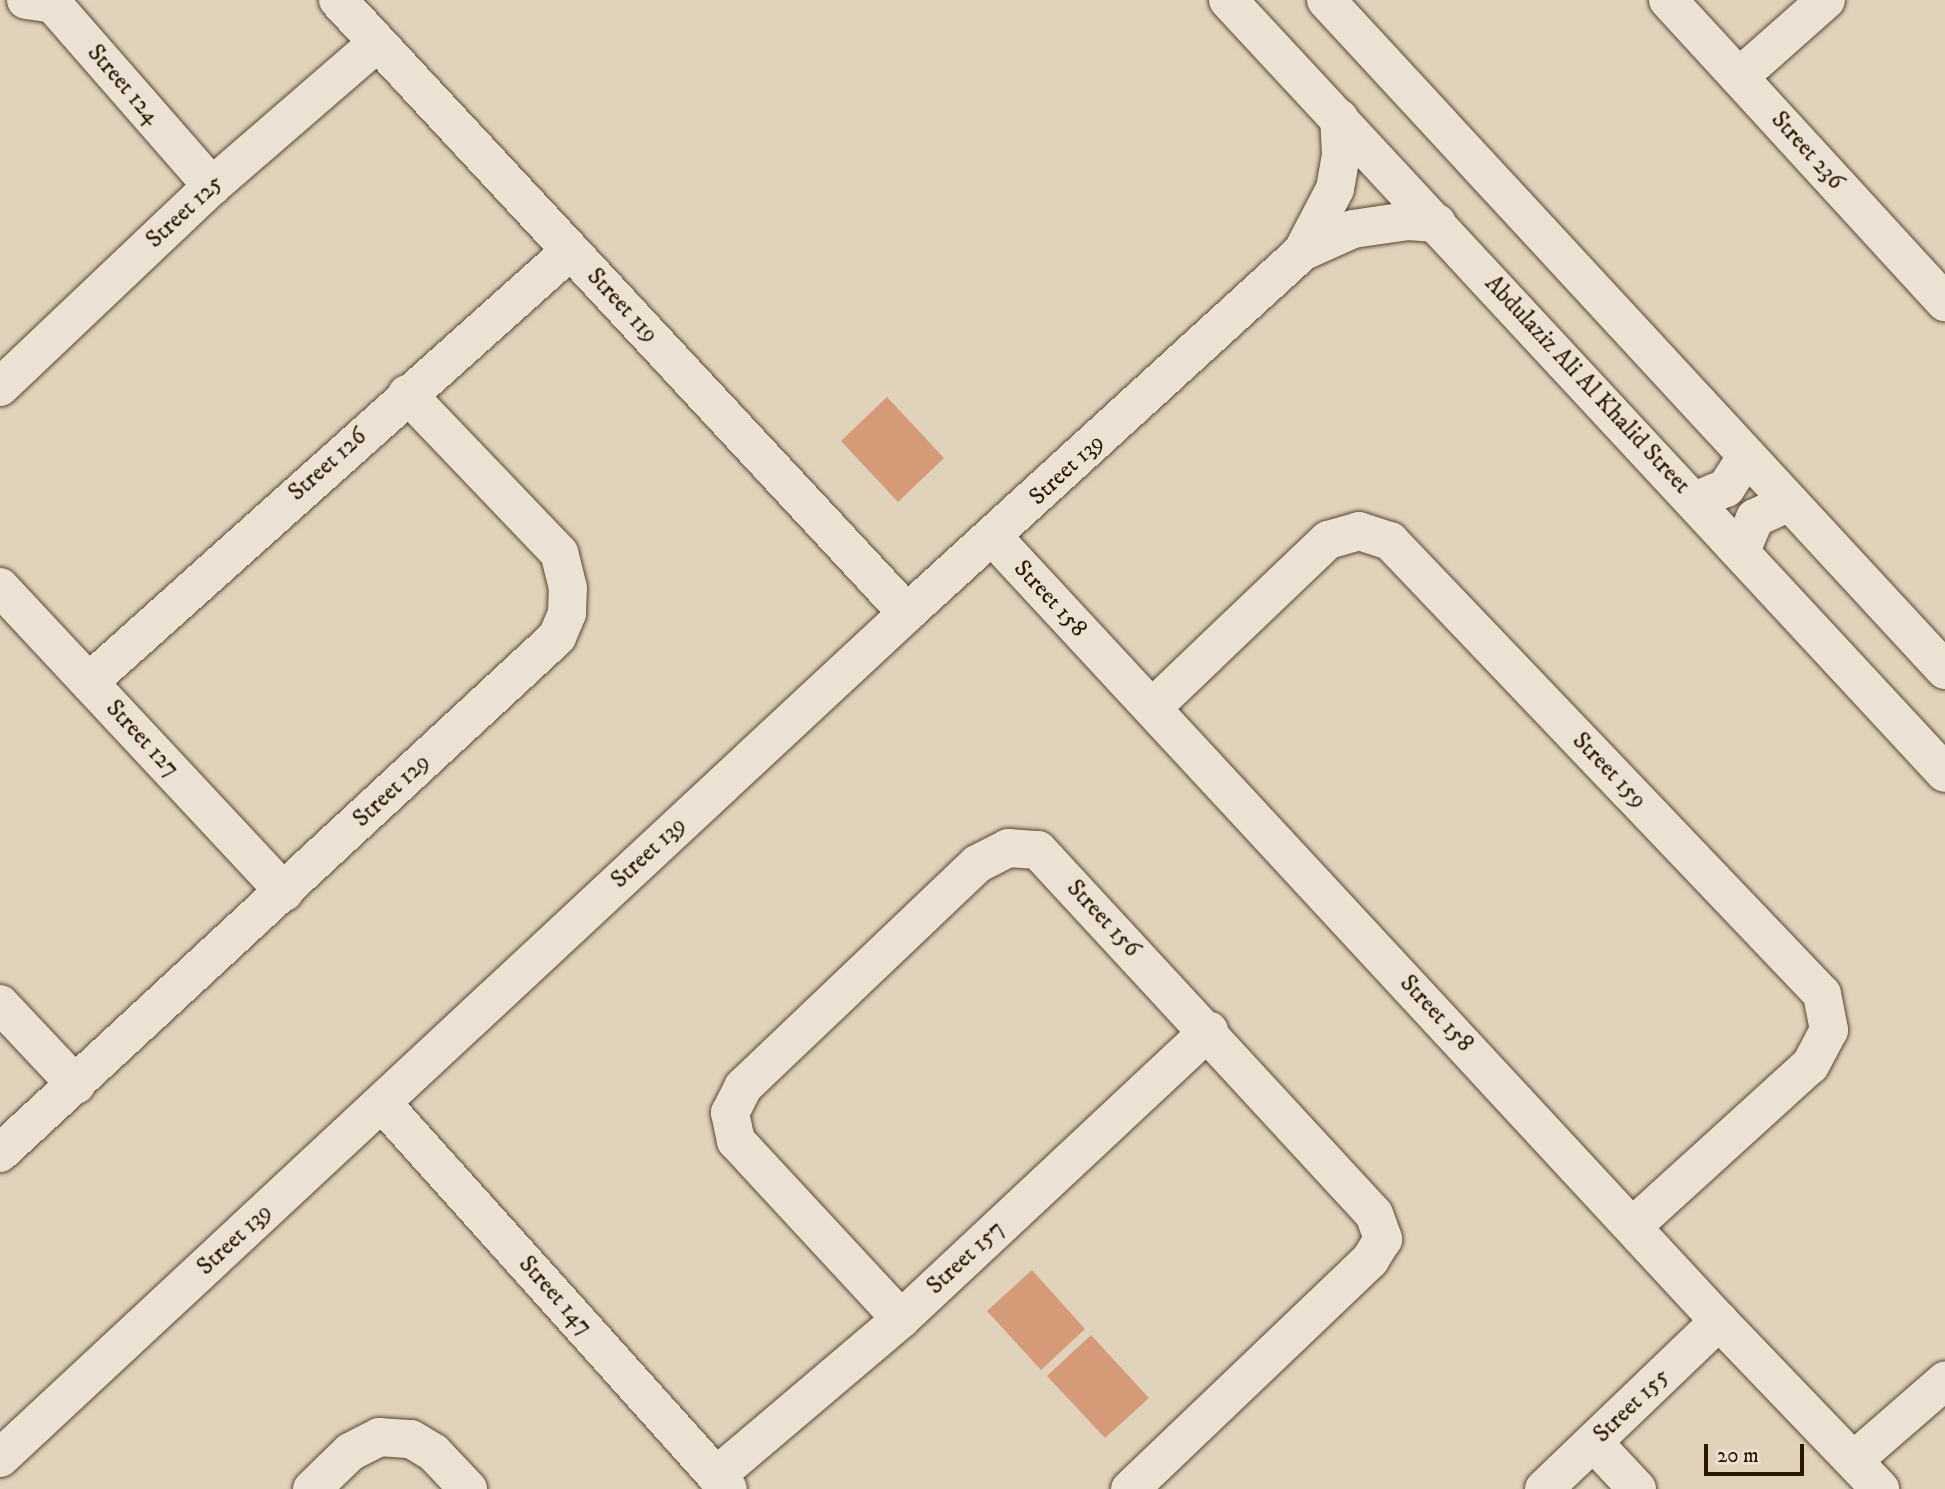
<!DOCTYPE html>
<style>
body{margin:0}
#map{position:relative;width:1945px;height:1489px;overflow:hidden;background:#e1d3bb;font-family:"IM FELL DW Pica",serif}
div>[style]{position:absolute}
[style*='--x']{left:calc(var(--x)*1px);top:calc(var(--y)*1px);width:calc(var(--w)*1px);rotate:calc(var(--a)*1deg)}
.building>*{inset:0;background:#d59a78}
.roads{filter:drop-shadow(0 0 2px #574630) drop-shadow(0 0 2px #574630)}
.minor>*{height:38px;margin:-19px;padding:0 19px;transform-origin:19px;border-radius:19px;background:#ece2d3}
span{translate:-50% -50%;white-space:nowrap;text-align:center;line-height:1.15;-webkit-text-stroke:6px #ece2d3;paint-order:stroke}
.street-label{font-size:24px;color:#291702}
.scale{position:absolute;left:1704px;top:1444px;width:100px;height:32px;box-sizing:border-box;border:4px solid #291702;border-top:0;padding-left:9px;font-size:21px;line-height:24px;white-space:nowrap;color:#291702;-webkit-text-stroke:5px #ece2d3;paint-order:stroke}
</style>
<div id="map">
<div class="building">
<div style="clip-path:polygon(887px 397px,944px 458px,898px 502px,841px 441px)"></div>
<div style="clip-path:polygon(1032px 1270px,1085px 1329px,1041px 1370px,987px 1311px)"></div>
<div style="clip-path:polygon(1091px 1335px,1149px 1398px,1105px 1438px,1047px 1376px)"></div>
</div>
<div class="roads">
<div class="minor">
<div style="--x:26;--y:0;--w:27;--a:8"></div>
<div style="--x:53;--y:4;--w:242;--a:48.9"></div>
<div style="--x:338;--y:0;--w:836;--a:47.13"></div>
<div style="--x:1228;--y:0;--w:1054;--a:47.15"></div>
<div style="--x:1326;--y:0;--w:912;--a:47.27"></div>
<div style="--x:1668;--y:0;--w:410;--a:47.5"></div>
<div style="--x:1739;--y:77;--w:116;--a:-41.5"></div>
<div style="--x:1302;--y:252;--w:71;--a:-62.4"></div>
<div style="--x:1335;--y:189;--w:36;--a:-80"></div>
<div style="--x:1341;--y:154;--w:36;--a:-93"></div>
<div style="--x:0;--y:387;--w:292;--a:-43.5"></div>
<div style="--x:212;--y:186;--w:218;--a:-40.9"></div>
<div style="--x:1695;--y:501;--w:34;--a:-23"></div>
<div style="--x:1726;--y:488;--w:38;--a:-57"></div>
<div style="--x:994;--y:538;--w:1067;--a:47.2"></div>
<div style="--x:1719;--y:1321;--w:233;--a:46.2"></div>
<div style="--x:1741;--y:551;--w:36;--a:-67"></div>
<div style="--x:1755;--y:518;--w:38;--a:-25"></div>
<div style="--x:0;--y:587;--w:417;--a:47"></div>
<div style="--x:89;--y:682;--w:646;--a:-41.86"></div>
<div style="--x:1152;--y:708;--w:243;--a:-43.7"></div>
<div style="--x:1328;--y:540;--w:32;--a:-16"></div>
<div style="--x:1359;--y:531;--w:33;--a:18"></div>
<div style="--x:1390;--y:541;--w:626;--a:46.36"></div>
<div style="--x:1822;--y:994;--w:37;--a:79"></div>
<div style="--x:1829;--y:1030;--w:40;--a:118"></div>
<div style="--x:1810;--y:1065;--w:239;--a:137.7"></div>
<div style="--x:0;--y:1004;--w:111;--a:46.8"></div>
<div style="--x:382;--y:1103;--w:518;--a:48.13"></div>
<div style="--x:0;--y:1153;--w:759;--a:-42.81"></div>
<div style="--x:557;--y:637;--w:26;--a:-67"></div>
<div style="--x:567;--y:613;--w:25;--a:-88"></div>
<div style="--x:568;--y:588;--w:36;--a:-104"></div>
<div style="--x:559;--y:553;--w:220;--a:-133.7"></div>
<div style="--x:901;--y:1319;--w:243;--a:-132.8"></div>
<div style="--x:736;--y:1141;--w:29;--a:-102"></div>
<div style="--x:730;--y:1113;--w:29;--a:-63"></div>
<div style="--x:743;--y:1087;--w:323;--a:-43.6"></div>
<div style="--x:977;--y:864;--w:35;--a:-27"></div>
<div style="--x:1008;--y:848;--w:30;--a:4"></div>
<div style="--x:1038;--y:850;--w:495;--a:47.3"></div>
<div style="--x:1374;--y:1214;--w:27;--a:70"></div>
<div style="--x:1383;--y:1239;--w:25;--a:122"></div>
<div style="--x:1370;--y:1260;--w:332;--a:136.3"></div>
<div style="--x:1594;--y:1443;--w:63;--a:46.9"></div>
<div style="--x:0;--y:1458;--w:1240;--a:-42.97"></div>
<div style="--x:907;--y:613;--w:535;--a:-42.42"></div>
<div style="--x:1302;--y:252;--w:56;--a:-24.3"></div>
<div style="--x:1353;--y:229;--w:56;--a:-8.3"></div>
<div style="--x:1408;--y:221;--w:29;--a:4"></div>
<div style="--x:1854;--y:1460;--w:121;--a:-41"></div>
<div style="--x:716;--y:1476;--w:243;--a:-40.3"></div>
<div style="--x:901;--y:1319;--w:422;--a:-43.1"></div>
<div style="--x:312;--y:1489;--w:53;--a:-44.2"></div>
<div style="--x:350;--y:1452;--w:33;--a:-27"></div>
<div style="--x:379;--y:1437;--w:32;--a:4"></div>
<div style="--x:411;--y:1439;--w:26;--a:31"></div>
<div style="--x:433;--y:1452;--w:51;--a:46.6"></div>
<div style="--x:1544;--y:1489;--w:243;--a:-43.8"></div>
</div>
</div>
<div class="street-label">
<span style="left:123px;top:85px;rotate:49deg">Street 124</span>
<span style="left:1807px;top:151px;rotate:48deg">Street 236</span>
<span style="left:185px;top:212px;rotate:-43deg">Street 125</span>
<span style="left:622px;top:306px;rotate:47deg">Street 119</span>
<span style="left:1587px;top:385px;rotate:47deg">Abdulaziz Ali Al Khalid Street</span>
<span style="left:328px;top:465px;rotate:-42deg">Street 126</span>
<span style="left:1067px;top:470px;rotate:-43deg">Street 139</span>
<span style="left:1050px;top:599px;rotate:47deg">Street 158</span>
<span style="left:142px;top:739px;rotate:47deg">Street 127</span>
<span style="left:1609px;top:771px;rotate:46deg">Street 159</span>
<span style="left:392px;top:791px;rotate:-43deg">Street 129</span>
<span style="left:649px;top:853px;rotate:-43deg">Street 139</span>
<span style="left:1103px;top:919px;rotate:47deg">Street 156</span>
<span style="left:1436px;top:1014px;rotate:47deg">Street 158</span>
<span style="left:235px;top:1240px;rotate:-43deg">Street 139</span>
<span style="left:966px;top:1258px;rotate:-43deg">Street 157</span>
<span style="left:555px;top:1296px;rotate:48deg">Street 147</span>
<span style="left:1632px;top:1406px;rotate:-44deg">Street 155</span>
</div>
<div class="scale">20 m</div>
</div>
